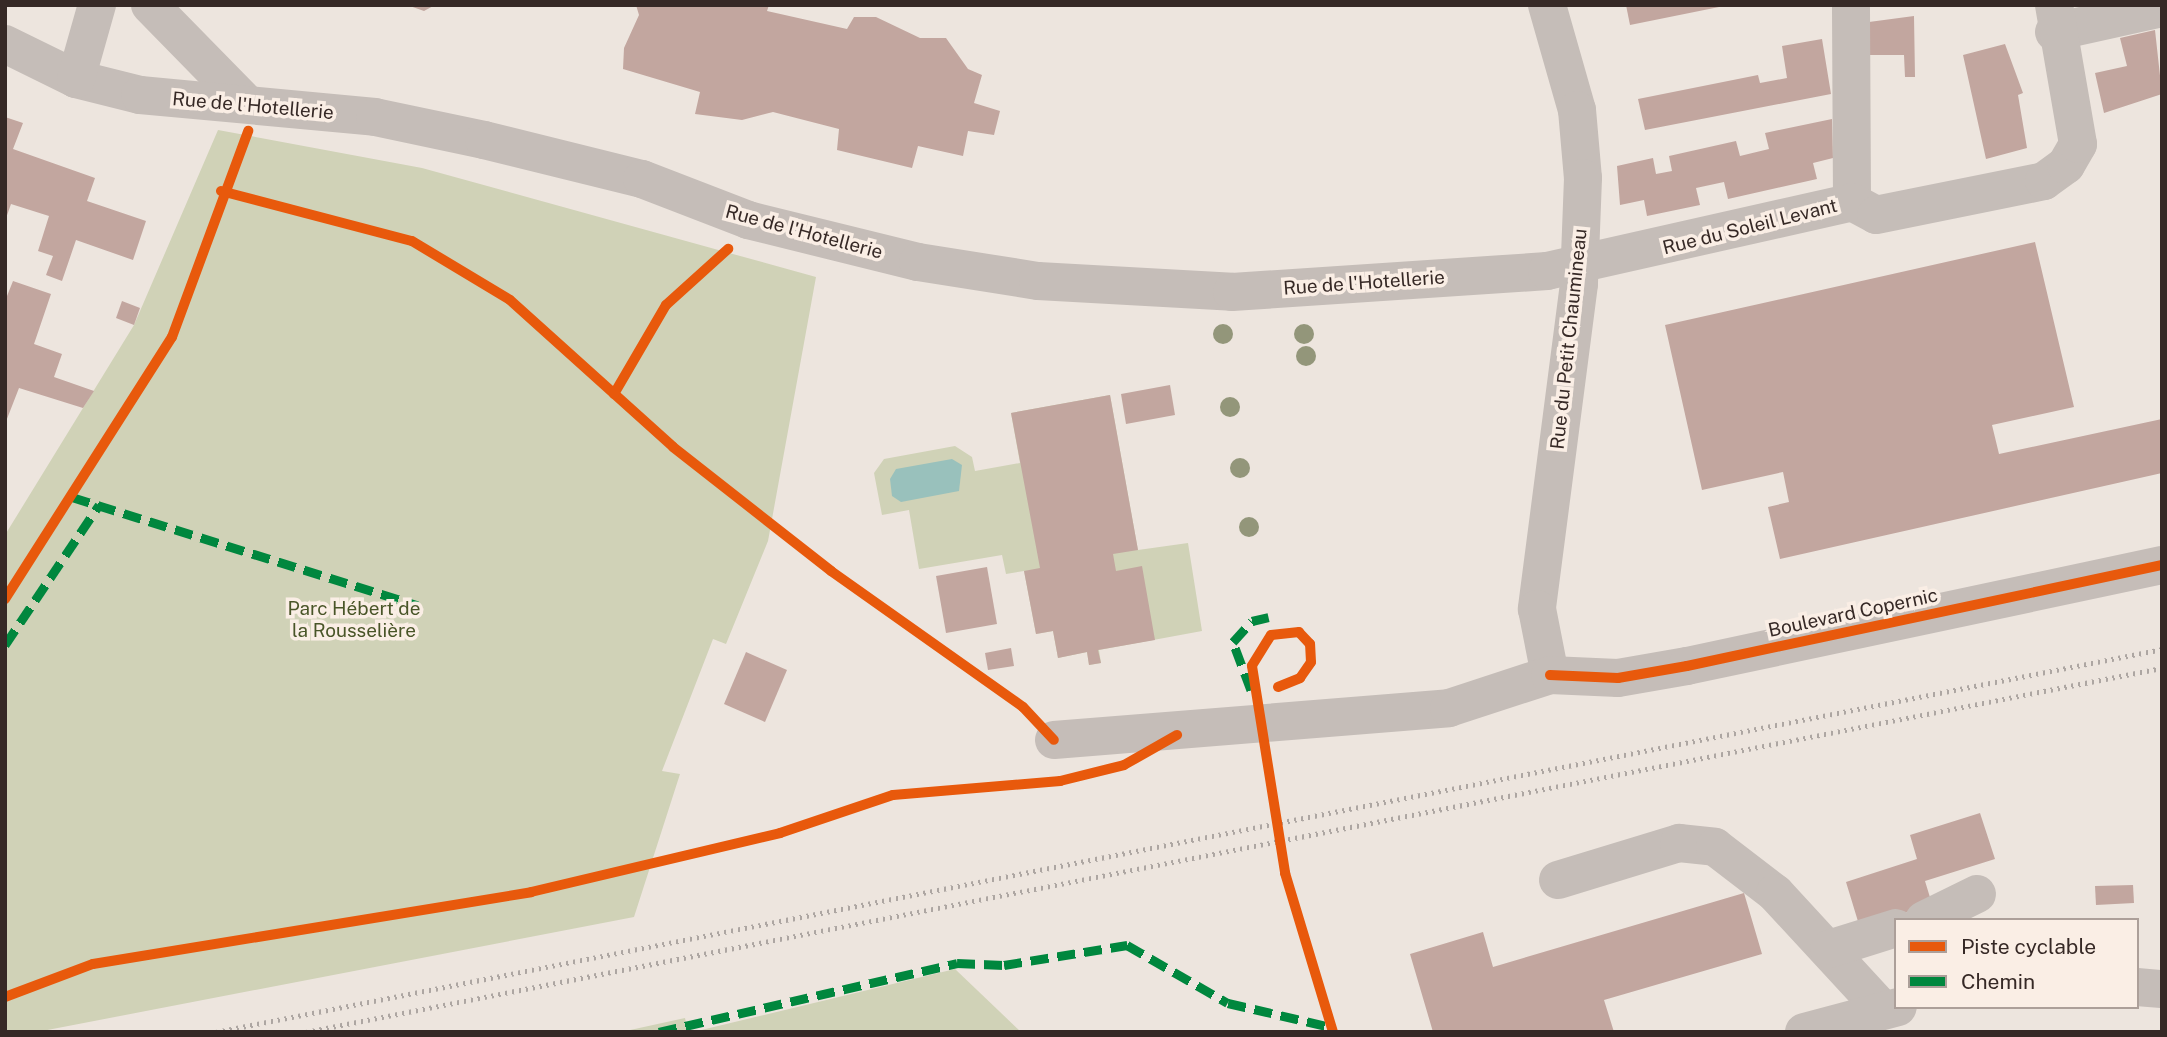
<!DOCTYPE html>
<meta charset="utf-8">
<style>
body{margin:0}
#map{position:relative;width:2167px;height:1037px;overflow:hidden;background:#ede5de;font-family:"Public Sans",sans-serif}
div>[style]{position:absolute}
[style*='--x']{left:calc(var(--x)*1px);top:calc(var(--y)*1px);width:calc(var(--w)*1px);rotate:calc(var(--a)*1deg)}
.green>*{inset:0;background:#d0d2b7}
.water>*{inset:0;background:#99c1bc}
.building>*{inset:0;background:#c2a69f}
.minor>*{height:38px;margin:-19px;padding:0 19px;transform-origin:19px;border-radius:19px;background:#c5bdb8}
.rail>*{height:5px;margin-top:-2.5px;transform-origin:0;background:repeating-linear-gradient(90deg,#ada6a2 0 2px,transparent 0 7px)}
.quiet>*{height:9px;margin-top:-4.5px;transform-origin:0;background:repeating-linear-gradient(90deg,#00873e 0 18px,transparent 0 27px)}
.cycleway>*{height:10px;margin:-5px;padding:0 5px;transform-origin:5px;border-radius:5px;background:#e8590c}
.trees>*{width:20px;height:20px;margin:-10px;border-radius:50%;background:#93967a}
span{translate:-50% -50%;white-space:nowrap;text-align:center;line-height:1.15;-webkit-text-stroke:7px #faeee5;paint-order:stroke}
.street-label{font-size:19px;color:#362926}
.park-label{font-size:19px;color:#495528}
.frame{position:absolute;inset:0;border:7px solid #362926;pointer-events:none}
.legend{position:absolute;left:1894px;top:918px;width:245px;height:91px;box-sizing:border-box;background:#faeee5;border:2px solid #ac9f99;margin:0;padding:9px 12px;list-style:none;font-size:21px;color:#362926}
.legend li{display:flex;align-items:center;gap:14px;height:35px}
.legend b{width:35px;border:2px solid #ac9f99}
</style>
<div id="map">
<div class="green">
<div style="clip-path:polygon(218px 130px,422px 168px,816px 277px,768px 541px,726px 644px,713px 639px,662px 771px,680px 774px,634px 917px,37px 1032px,5px 1032px,5px 535px,134px 325px)"></div>
<div style="clip-path:polygon(1110px 395px,1138px 550px,1188px 543px,1202px 631px,1099px 650px,1101px 663px,1089px 665px,1087px 652px,1058px 658px,1053px 631px,1036px 634px,1024px 571px,1006px 574px,1002px 555px,919px 569px,909px 510px,882px 515px,874px 473px,884px 459px,955px 446px,972px 457px,975px 471px,1020px 463px,1011px 413px)"></div>
<div style="clip-path:polygon(955px 969px,1021px 1032px,693px 1032px)"></div>
<div style="clip-path:polygon(685px 1018px,688px 1032px,621px 1032px)"></div>
</div>
<div class="water">
<div style="clip-path:polygon(952px 459px,962px 465px,959px 491px,901px 502px,892px 496px,890px 479px,896px 469px)"></div>
</div>
<div class="building">
<div style="clip-path:polygon(407px 5px,435px 5px,424px 11px)"></div>
<div style="clip-path:polygon(636px 5px,769px 5px,767px 11px,847px 29px,854px 17px,876px 17px,920px 38px,946px 38px,968px 69px,982px 75px,974px 103px,1000px 111px,994px 135px,968px 131px,963px 156px,918px 146px,912px 168px,837px 150px,839px 129px,773px 112px,742px 120px,695px 114px,700px 92px,623px 69px,624px 48px,639px 15px)"></div>
<div style="clip-path:polygon(1626px 5px,1724px 5px,1724px 6px,1630px 25px)"></div>
<div style="clip-path:polygon(1914px 16px,1915px 77px,1905px 77px,1904px 55px,1870px 55px,1869px 22px)"></div>
<div style="clip-path:polygon(2155px 30px,2162px 94px,2104px 113px,2095px 73px,2127px 66px,2120px 38px)"></div>
<div style="clip-path:polygon(1822px 39px,1831px 94px,1645px 130px,1638px 99px,1758px 75px,1760px 83px,1787px 78px,1782px 46px)"></div>
<div style="clip-path:polygon(2005px 44px,2023px 93px,2018px 95px,2027px 148px,1986px 159px,1963px 55px)"></div>
<div style="clip-path:polygon(5px 117px,23px 123px,13px 149px,95px 178px,87px 201px,146px 221px,133px 260px,76px 240px,62px 281px,46px 275px,53px 256px,38px 251px,49px 216px,11px 204px,5px 221px)"></div>
<div style="clip-path:polygon(1832px 119px,1833px 158px,1813px 163px,1817px 179px,1728px 199px,1724px 182px,1696px 188px,1700px 205px,1647px 216px,1644px 200px,1620px 205px,1617px 166px,1653px 158px,1656px 174px,1672px 171px,1669px 156px,1736px 141px,1740px 156px,1769px 149px,1765px 133px)"></div>
<div style="clip-path:polygon(2035px 242px,2074px 407px,1992px 425px,1999px 454px,2162px 419px,2162px 473px,1780px 559px,1768px 507px,1789px 502px,1783px 472px,1702px 490px,1665px 325px)"></div>
<div style="clip-path:polygon(13px 281px,51px 294px,34px 344px,62px 354px,54px 377px,94px 391px,83px 408px,19px 388px,5px 424px,5px 301px)"></div>
<div style="clip-path:polygon(122px 301px,140px 308px,134px 325px,116px 318px)"></div>
<div style="clip-path:polygon(1170px 385px,1175px 415px,1126px 424px,1121px 394px)"></div>
<div style="clip-path:polygon(1110px 395px,1138px 550px,1113px 554px,1116px 571px,1142px 566px,1155px 640px,1098px 650px,1101px 663px,1089px 665px,1087px 652px,1058px 658px,1053px 631px,1036px 634px,1024px 571px,1040px 568px,1011px 413px)"></div>
<div style="clip-path:polygon(987px 567px,997px 624px,946px 633px,936px 576px)"></div>
<div style="clip-path:polygon(1011px 648px,1014px 666px,988px 670px,985px 653px)"></div>
<div style="clip-path:polygon(746px 652px,787px 670px,765px 722px,724px 704px)"></div>
<div style="clip-path:polygon(1980px 813px,1995px 859px,1925px 881px,1932px 904px,1860px 928px,1846px 882px,1917px 859px,1910px 835px)"></div>
<div style="clip-path:polygon(2133px 885px,2134px 903px,2096px 905px,2095px 886px)"></div>
<div style="clip-path:polygon(1744px 893px,1762px 954px,1604px 1000px,1614px 1032px,1433px 1032px,1410px 954px,1483px 932px,1493px 967px)"></div>
</div>
<div class="minor">
<div style="--x:150;--y:5;--w:136;--a:45.6"></div>
<div style="--x:1547;--y:5;--w:109;--a:74.1"></div>
<div style="--x:1577;--y:110;--w:68;--a:85"></div>
<div style="--x:1583;--y:178;--w:106;--a:92.2"></div>
<div style="--x:1579;--y:284;--w:328;--a:97.4"></div>
<div style="--x:1537;--y:609;--w:67;--a:78.9"></div>
<div style="--x:2054;--y:32;--w:111;--a:-12.5"></div>
<div style="--x:5;--y:44;--w:79;--a:26.2"></div>
<div style="--x:76;--y:79;--w:66;--a:14"></div>
<div style="--x:140;--y:95;--w:236;--a:5.3"></div>
<div style="--x:375;--y:117;--w:111;--a:11.9"></div>
<div style="--x:484;--y:140;--w:163;--a:13.9"></div>
<div style="--x:642;--y:179;--w:114;--a:21.1"></div>
<div style="--x:748;--y:220;--w:175;--a:13.9"></div>
<div style="--x:918;--y:262;--w:121;--a:9"></div>
<div style="--x:1038;--y:281;--w:194;--a:3.2"></div>
<div style="--x:1232;--y:292;--w:316;--a:-3.8"></div>
<div style="--x:1547;--y:271;--w:313;--a:-12.7"></div>
<div style="--x:1852;--y:202;--w:197;--a:-90.3"></div>
<div style="--x:76;--y:79;--w:77;--a:-74.2"></div>
<div style="--x:1852;--y:202;--w:27;--a:28"></div>
<div style="--x:1876;--y:215;--w:171;--a:-11.4"></div>
<div style="--x:2044;--y:181;--w:27;--a:-36"></div>
<div style="--x:2066;--y:165;--w:24;--a:-60"></div>
<div style="--x:2078;--y:144;--w:141;--a:-99.8"></div>
<div style="--x:1054;--y:740;--w:396;--a:-4.6"></div>
<div style="--x:1449;--y:708;--w:106;--a:-18.1"></div>
<div style="--x:1550;--y:675;--w:68;--a:2.5"></div>
<div style="--x:1618;--y:678;--w:70;--a:-9.9"></div>
<div style="--x:1687;--y:666;--w:486;--a:-12"></div>
<div style="--x:1558;--y:880;--w:127;--a:-17"></div>
<div style="--x:1679;--y:843;--w:36;--a:6"></div>
<div style="--x:1715;--y:847;--w:76;--a:37.5"></div>
<div style="--x:1775;--y:893;--w:159;--a:47.3"></div>
<div style="--x:1924;--y:920;--w:59;--a:-26.1"></div>
<div style="--x:1829;--y:949;--w:70;--a:-17.4"></div>
<div style="--x:2137;--y:987;--w:25;--a:5"></div>
<div style="--x:1804;--y:1032;--w:97;--a:-14.9"></div>
</div>
<div class="rail">
<div style="--x:216;--y:1032;--w:1983;--a:-11.13"></div>
<div style="--x:306;--y:1032;--w:1891;--a:-11.1"></div>
</div>
<div class="quiet">
<div style="--x:72;--y:497;--w:362;--a:17.4"></div>
<div style="--x:5;--y:645;--w:169;--a:-56.1"></div>
<div style="--x:1251;--y:690;--w:51;--a:-110.6"></div>
<div style="--x:1233;--y:642;--w:28;--a:-48"></div>
<div style="--x:1252;--y:621;--w:17;--a:-13"></div>
<div style="--x:659;--y:1032;--w:306;--a:-13"></div>
<div style="--x:957;--y:963;--w:47;--a:2.4"></div>
<div style="--x:1004;--y:965;--w:125;--a:-9.2"></div>
<div style="--x:1127;--y:945;--w:116;--a:29.9"></div>
<div style="--x:1228;--y:1003;--w:106;--a:13.1"></div>
</div>
<div class="cycleway">
<div style="--x:221;--y:191;--w:197;--a:14.7"></div>
<div style="--x:412;--y:241;--w:114;--a:31"></div>
<div style="--x:510;--y:300;--w:219;--a:42"></div>
<div style="--x:673;--y:447;--w:201;--a:38.1"></div>
<div style="--x:831;--y:571;--w:235;--a:35.3"></div>
<div style="--x:1023;--y:707;--w:45;--a:46.8"></div>
<div style="--x:614;--y:394;--w:103;--a:-59.7"></div>
<div style="--x:666;--y:305;--w:84;--a:-42.1"></div>
<div style="--x:5;--y:599;--w:311;--a:-57.5"></div>
<div style="--x:172;--y:337;--w:220;--a:-69.7"></div>
<div style="--x:1550;--y:675;--w:68;--a:2.5"></div>
<div style="--x:1618;--y:678;--w:70;--a:-9.9"></div>
<div style="--x:1687;--y:666;--w:486;--a:-12"></div>
<div style="--x:1278;--y:687;--w:24;--a:-22"></div>
<div style="--x:1300;--y:678;--w:19;--a:-55"></div>
<div style="--x:1311;--y:662;--w:18;--a:-93"></div>
<div style="--x:1310;--y:644;--w:16;--a:-133"></div>
<div style="--x:1299;--y:632;--w:28;--a:174"></div>
<div style="--x:1271;--y:635;--w:36;--a:122"></div>
<div style="--x:1252;--y:666;--w:210;--a:80.9"></div>
<div style="--x:1285;--y:873;--w:166;--a:73.2"></div>
<div style="--x:5;--y:997;--w:94;--a:-20.6"></div>
<div style="--x:93;--y:964;--w:444;--a:-9.3"></div>
<div style="--x:531;--y:892;--w:256;--a:-13.3"></div>
<div style="--x:780;--y:833;--w:119;--a:-18.6"></div>
<div style="--x:893;--y:795;--w:168;--a:-4.8"></div>
<div style="--x:1060;--y:781;--w:66;--a:-14"></div>
<div style="--x:1124;--y:765;--w:61;--a:-29.5"></div>
</div>
<div class="trees">
<div style="left:1223px;top:334px"></div>
<div style="left:1304px;top:334px"></div>
<div style="left:1306px;top:356px"></div>
<div style="left:1230px;top:407px"></div>
<div style="left:1240px;top:468px"></div>
<div style="left:1249px;top:527px"></div>
</div>
<div class="street-label">
<span style="left:253px;top:106px;rotate:5deg">Rue de l'Hotellerie</span>
<span style="left:1750px;top:227px;rotate:-14deg">Rue du Soleil Levant</span>
<span style="left:804px;top:232px;rotate:15deg">Rue de l'Hotellerie</span>
<span style="left:1364px;top:283px;rotate:-4deg">Rue de l'Hotellerie</span>
<span style="left:1569px;top:339px;rotate:-84deg">Rue du Petit Chaumineau</span>
<span style="left:1853px;top:613px;rotate:-12deg">Boulevard Copernic</span>
</div>
<div class="park-label">
<span style="left:354px;top:620px">Parc Hébert de<br>la Rousselière</span>
</div>
<div class="frame"></div>
<ul class="legend">
<li><b style="height:9px;background:#e8590c"></b>Piste cyclable</li>
<li><b style="height:9px;background:#00873e"></b>Chemin</li>
</ul>
</div>
